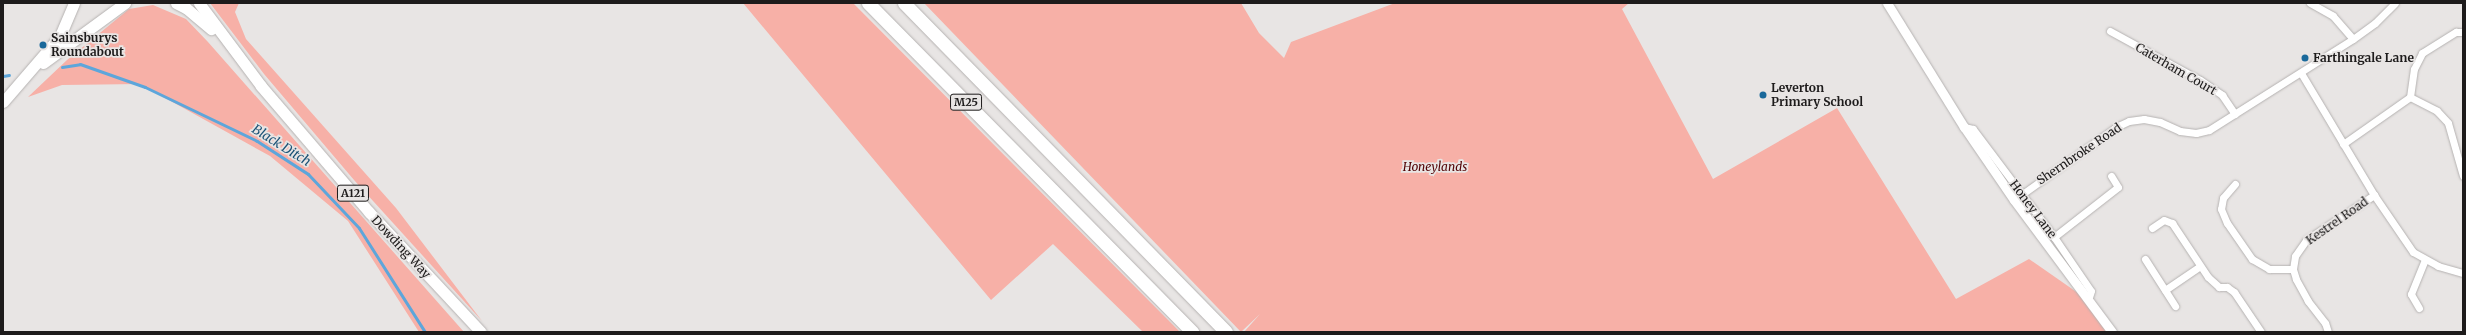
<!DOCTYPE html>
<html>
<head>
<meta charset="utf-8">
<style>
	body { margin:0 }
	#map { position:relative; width:2466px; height:335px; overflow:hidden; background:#e8e5e4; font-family:Merriweather,serif }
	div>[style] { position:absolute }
	.green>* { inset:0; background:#f7b0a7 }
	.stream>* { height:3px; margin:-1.5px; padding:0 1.5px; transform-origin:1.5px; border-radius:1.5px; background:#5da6db }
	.roads { filter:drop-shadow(0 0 1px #b5b2b1) drop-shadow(0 0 1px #b5b2b1) }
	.minor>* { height:7px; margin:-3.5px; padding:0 3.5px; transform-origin:3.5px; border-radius:3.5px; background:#fff }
	.tertiary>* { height:9px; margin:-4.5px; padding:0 4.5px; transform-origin:4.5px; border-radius:4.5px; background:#fff }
	.primary>* { height:11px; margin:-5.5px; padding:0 5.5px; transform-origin:5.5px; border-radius:5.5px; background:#fff }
	.motorway>* { height:13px; margin:-6.5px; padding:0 6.5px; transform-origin:6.5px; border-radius:6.5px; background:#fff }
	.dots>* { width:11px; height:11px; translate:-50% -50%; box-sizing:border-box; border:2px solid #e8e5e4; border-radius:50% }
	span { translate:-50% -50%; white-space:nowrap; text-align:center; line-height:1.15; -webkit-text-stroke:3.5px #e8e5e4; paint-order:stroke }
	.shield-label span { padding:1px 3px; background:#e8e5e4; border:1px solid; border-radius:3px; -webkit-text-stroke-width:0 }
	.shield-label { font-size:11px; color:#1d1b1b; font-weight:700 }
	.poi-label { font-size:12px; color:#1d1b1b; font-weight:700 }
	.left { translate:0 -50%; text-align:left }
	.street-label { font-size:12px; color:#1d1b1b }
	.park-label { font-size:12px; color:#530305; font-style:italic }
	.water-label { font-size:13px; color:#1c5276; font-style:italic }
	.frame { position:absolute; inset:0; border:4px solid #1d1b1b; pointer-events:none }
</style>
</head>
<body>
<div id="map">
	<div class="green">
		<i style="clip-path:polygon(210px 3px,239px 3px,235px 12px,246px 39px,396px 208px,482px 321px,354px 180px,264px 74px)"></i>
		<i style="clip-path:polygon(743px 3px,853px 3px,1180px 332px,1143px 332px,1053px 244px,991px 300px)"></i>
		<i style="clip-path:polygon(924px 3px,1241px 3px,1259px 33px,1284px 58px,1291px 42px,1395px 3px,1629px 3px,1622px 9px,1713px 179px,1837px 108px,1956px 299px,2029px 259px,2088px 300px,2111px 332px,1244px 332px,1260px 314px,1241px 332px)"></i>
		<i style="clip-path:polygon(153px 5px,186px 19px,208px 42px,464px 332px,419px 332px,348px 221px,270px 156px,140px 84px,62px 85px,28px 97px,67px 60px,129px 9px)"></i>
	</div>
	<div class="stream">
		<i style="left:62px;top:67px;width:18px;rotate:-9deg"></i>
		<i style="left:80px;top:64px;width:69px;rotate:19.5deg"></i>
		<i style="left:145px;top:87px;width:124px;rotate:25.7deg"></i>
		<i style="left:257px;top:141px;width:61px;rotate:32.9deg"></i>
		<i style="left:308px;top:174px;width:74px;rotate:46.6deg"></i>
		<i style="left:359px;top:228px;width:123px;rotate:57.6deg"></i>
		<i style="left:3px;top:76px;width:6px;rotate:-9deg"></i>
	</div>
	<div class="roads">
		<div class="minor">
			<i style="left:2310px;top:3px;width:26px;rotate:29deg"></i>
			<i style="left:2333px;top:16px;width:30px;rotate:49deg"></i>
			<i style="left:2110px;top:31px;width:102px;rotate:28.6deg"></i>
			<i style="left:2200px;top:80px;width:27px;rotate:34deg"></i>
			<i style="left:2222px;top:95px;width:23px;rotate:56deg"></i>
			<i style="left:2301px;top:73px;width:142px;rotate:59.1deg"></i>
			<i style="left:2374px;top:195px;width:69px;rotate:55.6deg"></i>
			<i style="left:2413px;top:252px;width:29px;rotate:29deg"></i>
			<i style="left:2438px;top:266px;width:26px;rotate:16deg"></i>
			<i style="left:2410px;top:97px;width:30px;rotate:27deg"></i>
			<i style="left:2437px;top:111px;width:16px;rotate:47deg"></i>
			<i style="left:2448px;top:123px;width:55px;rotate:74.2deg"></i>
			<i style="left:1964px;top:127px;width:9px;rotate:13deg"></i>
			<i style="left:1973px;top:129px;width:135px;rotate:53.1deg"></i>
			<i style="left:2054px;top:237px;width:65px;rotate:55.6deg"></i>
			<i style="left:2091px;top:291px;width:9px;rotate:108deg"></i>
			<i style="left:2343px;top:144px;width:82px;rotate:-35deg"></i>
			<i style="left:2410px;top:97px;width:28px;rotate:-82deg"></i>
			<i style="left:2414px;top:69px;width:18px;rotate:-63deg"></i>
			<i style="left:2422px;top:53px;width:40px;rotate:-32deg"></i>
			<i style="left:2456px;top:32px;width:7px"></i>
			<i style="left:2235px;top:184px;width:18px;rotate:131deg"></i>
			<i style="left:2223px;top:198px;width:11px;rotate:100deg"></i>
			<i style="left:2221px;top:209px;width:15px;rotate:67deg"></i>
			<i style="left:2227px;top:223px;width:44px;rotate:55.2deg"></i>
			<i style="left:2252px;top:259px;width:20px;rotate:30deg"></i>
			<i style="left:2269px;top:269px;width:24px"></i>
			<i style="left:2014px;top:200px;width:125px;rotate:-35.6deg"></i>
			<i style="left:2116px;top:127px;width:14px;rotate:-25deg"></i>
			<i style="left:2129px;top:121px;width:15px;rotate:-8deg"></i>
			<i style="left:2144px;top:119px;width:16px;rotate:11deg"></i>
			<i style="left:2160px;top:122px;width:22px;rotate:24deg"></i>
			<i style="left:2180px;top:131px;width:16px;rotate:7deg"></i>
			<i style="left:2196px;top:133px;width:13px;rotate:-13deg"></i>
			<i style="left:2209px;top:130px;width:170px;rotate:-32.3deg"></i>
			<i style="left:2353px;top:39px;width:27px;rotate:-36deg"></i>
			<i style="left:2375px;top:23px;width:28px;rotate:-45deg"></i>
			<i style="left:2152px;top:228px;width:14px;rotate:-34deg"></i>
			<i style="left:2164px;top:220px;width:9px;rotate:21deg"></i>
			<i style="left:2172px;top:223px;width:65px;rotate:56.3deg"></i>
			<i style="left:2208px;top:277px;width:15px;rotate:42deg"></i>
			<i style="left:2219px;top:287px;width:8px"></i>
			<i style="left:2227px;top:287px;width:9px;rotate:36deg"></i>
			<i style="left:2234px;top:292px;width:48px;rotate:56deg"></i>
			<i style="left:2054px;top:237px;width:81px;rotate:-38deg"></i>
			<i style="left:2118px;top:187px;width:13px;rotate:-122deg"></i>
			<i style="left:2145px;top:259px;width:56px;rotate:57.4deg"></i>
			<i style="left:2165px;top:290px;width:42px;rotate:-34.4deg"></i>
			<i style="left:2419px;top:308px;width:16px;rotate:-120deg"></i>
			<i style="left:2411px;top:294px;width:37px;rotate:-68deg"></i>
			<i style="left:2328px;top:332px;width:9px;rotate:-108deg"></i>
			<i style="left:2325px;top:323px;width:28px;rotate:-128deg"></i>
			<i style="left:2308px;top:301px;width:25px;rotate:-119deg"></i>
			<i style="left:2296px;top:279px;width:10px;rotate:-107deg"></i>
			<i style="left:2293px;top:269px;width:13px;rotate:-81deg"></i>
			<i style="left:2295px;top:256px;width:19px;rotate:-55deg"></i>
			<i style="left:2306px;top:240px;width:82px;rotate:-33.5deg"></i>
		</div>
		<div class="tertiary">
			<i style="left:1887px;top:3px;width:146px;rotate:58.2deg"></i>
			<i style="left:1964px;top:127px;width:88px;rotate:55.6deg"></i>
			<i style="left:2014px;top:200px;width:164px;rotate:53.4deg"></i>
		</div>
		<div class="primary">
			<i style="left:176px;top:3px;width:11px;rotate:27deg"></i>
			<i style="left:186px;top:8px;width:33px;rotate:40deg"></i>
			<i style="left:199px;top:3px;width:104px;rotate:53.2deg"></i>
			<i style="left:261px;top:86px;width:166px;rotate:49.4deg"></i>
			<i style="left:369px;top:212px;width:164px;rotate:47deg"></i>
			<i style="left:43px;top:63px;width:102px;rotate:-36.2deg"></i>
			<i style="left:3px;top:102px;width:87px;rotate:-49.2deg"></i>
			<i style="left:60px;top:36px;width:36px;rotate:-67deg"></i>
		</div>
		<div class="motorway">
			<i style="left:868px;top:3px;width:462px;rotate:45.4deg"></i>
			<i style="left:904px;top:3px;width:460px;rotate:45.6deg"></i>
		</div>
	</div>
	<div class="dots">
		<i style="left:43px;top:45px;background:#1a699b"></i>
		<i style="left:2305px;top:58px;background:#1a699b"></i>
		<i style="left:1763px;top:95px;background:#1a699b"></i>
	</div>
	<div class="shield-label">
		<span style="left:966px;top:102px">M25</span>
		<span style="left:353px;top:193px">A121</span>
	</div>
	<div class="poi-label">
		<span class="left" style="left:51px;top:45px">Sainsburys<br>Roundabout</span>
		<span class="left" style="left:2313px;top:58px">Farthingale Lane</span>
		<span class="left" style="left:1771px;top:95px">Leverton<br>Primary School</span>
	</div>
	<div class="street-label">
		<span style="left:2176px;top:69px;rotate:30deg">Caterham Court</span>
		<span style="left:2079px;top:154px;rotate:-34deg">Shernbroke Road</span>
		<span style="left:2033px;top:209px;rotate:53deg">Honey Lane</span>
		<span style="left:2337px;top:221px;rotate:-35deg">Kestrel Road</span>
		<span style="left:401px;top:247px;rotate:47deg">Dowding Way</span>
	</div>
	<div class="park-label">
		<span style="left:1435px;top:167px">Honeylands</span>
	</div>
	<div class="water-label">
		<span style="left:281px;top:146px;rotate:32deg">Black Ditch</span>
	</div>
	<div class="frame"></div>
</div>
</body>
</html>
